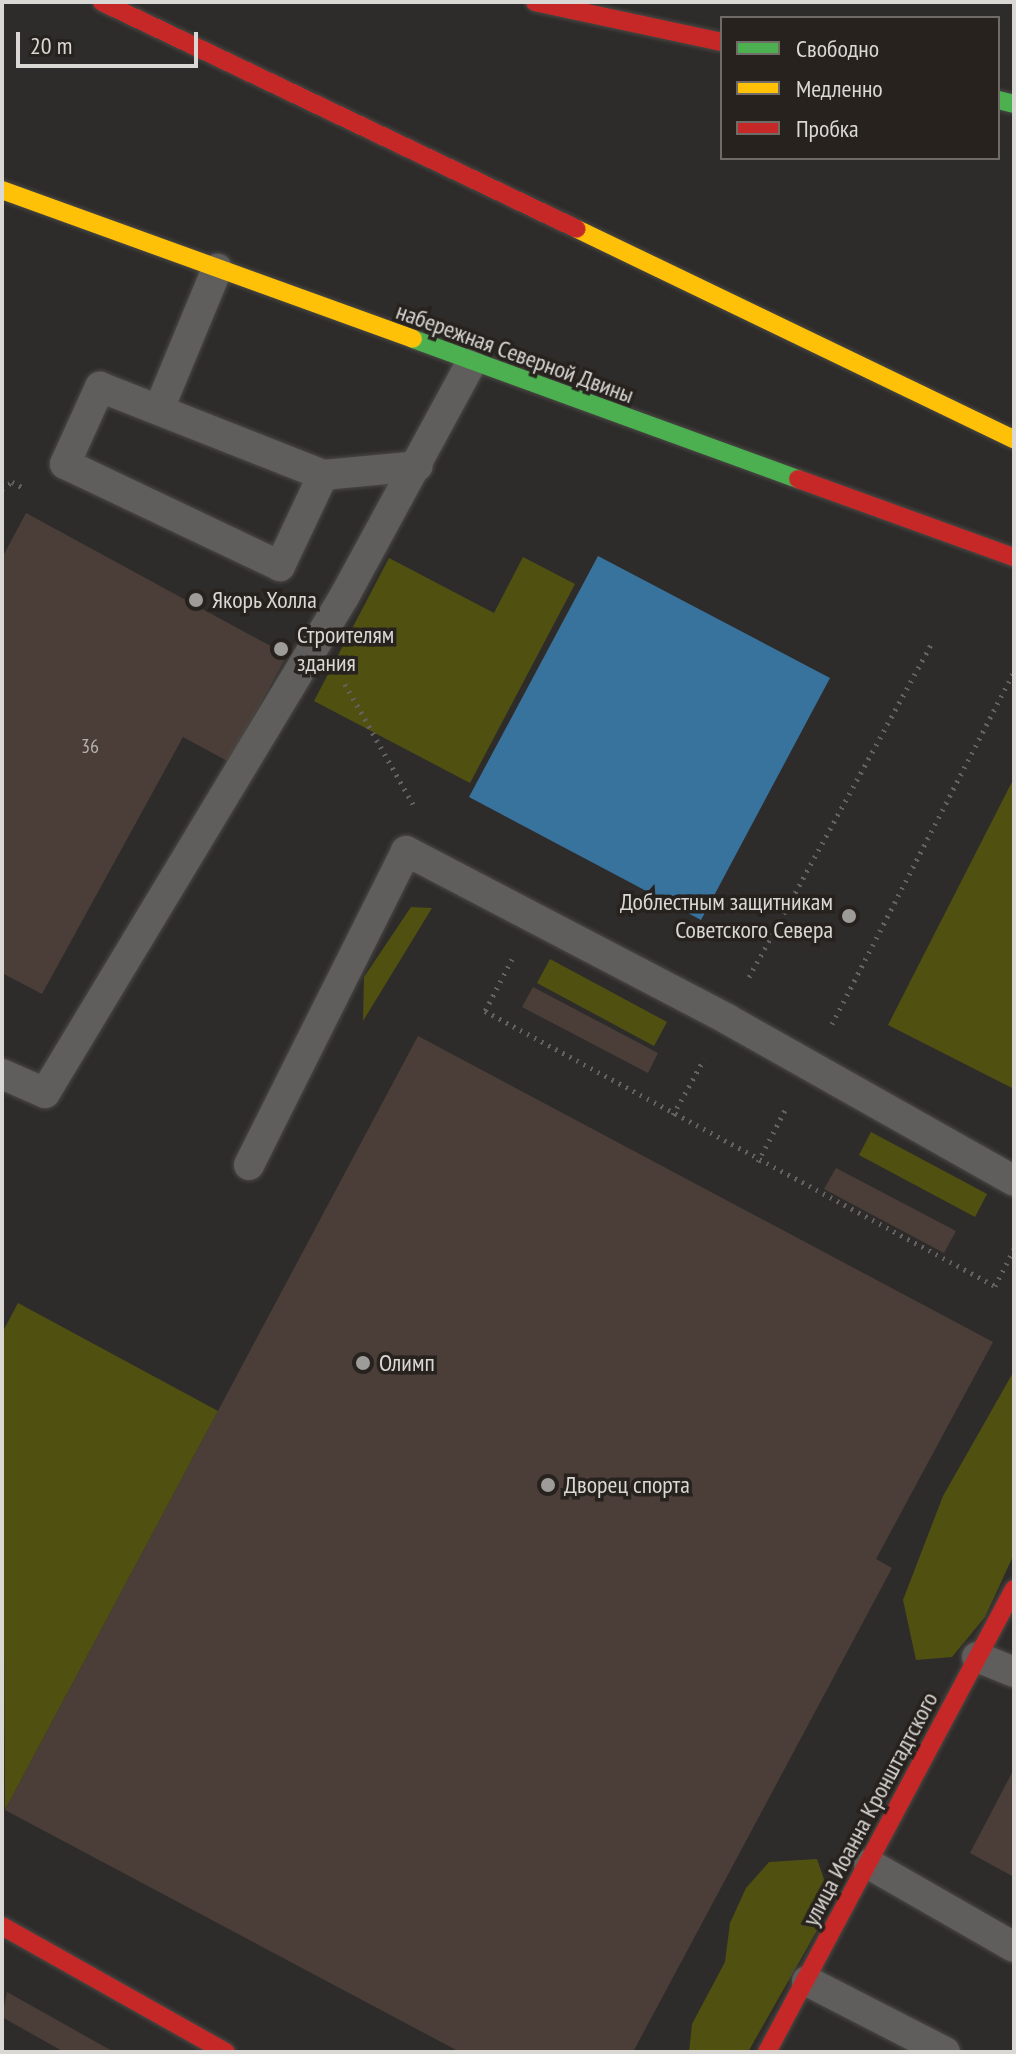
<!DOCTYPE html>
<html>
<head>
<meta charset="utf-8">
<style>
	body { margin:0 }
	#map { position:relative; width:1016px; height:2054px; overflow:hidden; background:#2e2c2a; font-family:"PT Sans Narrow",sans-serif }
	div>[style] { position:absolute }
	.green>* { inset:0; background:#505111 }
	.water>* { inset:0; background:#38739e }
	.building>* { inset:0; background:#4b3e38 }
	.path>* { height:5px; margin-top:-2.5px; transform-origin:0; background:repeating-linear-gradient(90deg,#646261 0 2px,transparent 0 8px) }
	.roads { filter:drop-shadow(0 0 2px #4a4845) drop-shadow(0 0 2px #4a4845) }
	.lane>* { height:30px; margin:-15px; padding:0 15px; transform-origin:15px; border-radius:15px; background:#605e5c }
	.fast>* { height:18px; margin:-9px; padding:0 9px; transform-origin:9px; border-radius:9px; background:#4caf50 }
	.slow>* { height:18px; margin:-9px; padding:0 9px; transform-origin:9px; border-radius:9px; background:#ffc107 }
	.jam>* { height:18px; margin:-9px; padding:0 9px; transform-origin:9px; border-radius:9px; background:#c62828 }
	.dots>* { width:22px; height:22px; translate:-50% -50%; box-sizing:border-box; border:4px solid #27221e; border-radius:50% }
	span { translate:-50% -50%; white-space:nowrap; text-align:center; line-height:1.15; -webkit-text-stroke:7px #27221e; paint-order:stroke }
	.number-label { font-size:20px; color:#b6b2ae }
	.number-label span { -webkit-text-stroke-width:0 }
	.street-label { font-size:24px; color:#dad8d5 }
	.poi-label { font-size:24px; color:#dad8d5 }
	.left { translate:0 -50%; text-align:left }
	.right { translate:-100% -50%; text-align:right }
	.frame { position:absolute; inset:0; border:4px solid #dad8d5; pointer-events:none }
	.legend { position:absolute; left:720px; top:16px; width:280px; height:144px; box-sizing:border-box; background:#27221e; border:2px solid #6f6b67; margin:0; padding:10px 14px; list-style:none; font-size:24px; color:#dad8d5 }
	.legend li { display:flex; align-items:center; gap:16px; height:40px }
	.legend b { width:40px; border:2px solid #6f6b67 }
	.scale { position:absolute; left:16px; top:32px; width:182px; height:36px; box-sizing:border-box; border:4px solid #dad8d5; border-top:0; padding-left:10px; font-size:24px; line-height:28px; white-space:nowrap; color:#dad8d5; -webkit-text-stroke:6px #27221e; paint-order:stroke }
</style>
</head>
<body>
<div id="map">
	<div class="green">
		<i style="clip-path:polygon(523px 557px,575px 584px,470px 783px,314px 701px,389px 558px,494px 613px)"></i>
		<i style="clip-path:polygon(1014px 778px,1014px 1089px,888px 1025px)"></i>
		<i style="clip-path:polygon(411px 907px,432px 908px,363px 1021px,364px 977px)"></i>
		<i style="clip-path:polygon(550px 959px,667px 1022px,654px 1046px,537px 983px)"></i>
		<i style="clip-path:polygon(871px 1132px,987px 1194px,975px 1217px,859px 1155px)"></i>
		<i style="clip-path:polygon(18px 1303px,218px 1411px,5px 1810px,2px 1333px)"></i>
		<i style="clip-path:polygon(1014px 1371px,1014px 1554px,985px 1617px,952px 1657px,916px 1660px,903px 1600px,943px 1496px)"></i>
		<i style="clip-path:polygon(817px 1859px,827px 1888px,823px 1920px,748px 2052px,689px 2052px,692px 2024px,725px 1962px,730px 1923px,746px 1888px,769px 1862px)"></i>
	</div>
	<div class="water">
		<i style="clip-path:polygon(598px 556px,830px 678px,701px 920px,469px 797px)"></i>
	</div>
	<div class="building">
		<i style="clip-path:polygon(26px 513px,287px 655px,229px 762px,183px 737px,42px 994px,2px 973px,2px 558px)"></i>
		<i style="clip-path:polygon(533px 987px,658px 1053px,648px 1073px,522px 1007px)"></i>
		<i style="clip-path:polygon(418px 1036px,993px 1342px,876px 1559px,892px 1568px,633px 2052px,460px 2052px,5px 1810px)"></i>
		<i style="clip-path:polygon(836px 1168px,956px 1231px,944px 1253px,824px 1189px)"></i>
		<i style="clip-path:polygon(1014px 1769px,1014px 1877px,970px 1853px)"></i>
		<i style="clip-path:polygon(7px 1992px,114px 2052px,64px 2052px,2px 2017px)"></i>
	</div>
	<div class="path">
		<i style="left:2px;top:489px;width:12px;rotate:-35deg"></i>
		<i style="left:12px;top:482px;width:11px;rotate:27deg"></i>
		<i style="left:345px;top:684px;width:138px;rotate:60.5deg"></i>
		<i style="left:512px;top:959px;width:59px;rotate:117.4deg"></i>
		<i style="left:485px;top:1011px;width:579px;rotate:28.33deg"></i>
		<i style="left:995px;top:1286px;width:42px;rotate:-62.8deg"></i>
		<i style="left:749px;top:977px;width:383px;rotate:-61.3deg"></i>
		<i style="left:832px;top:1024px;width:396px;rotate:-62.7deg"></i>
		<i style="left:673px;top:1115px;width:64px;rotate:-61deg"></i>
		<i style="left:758px;top:1162px;width:63px;rotate:-62.6deg"></i>
	</div>
	<div class="roads">
		<div class="lane">
			<i style="left:159px;top:409px;width:152px;rotate:-67.5deg"></i>
			<i style="left:323px;top:475px;width:101px;rotate:115.3deg"></i>
			<i style="left:280px;top:566px;width:238px;rotate:-154.6deg"></i>
			<i style="left:65px;top:464px;width:85px;rotate:-65.6deg"></i>
			<i style="left:100px;top:387px;width:240px;rotate:21.5deg"></i>
			<i style="left:323px;top:475px;width:95px;rotate:-5.4deg"></i>
			<i style="left:2px;top:1074px;width:47px;rotate:23.8deg"></i>
			<i style="left:45px;top:1093px;width:579px;rotate:-58.92deg"></i>
			<i style="left:344px;top:597px;width:266px;rotate:-61.5deg"></i>
			<i style="left:249px;top:1165px;width:351px;rotate:-63.4deg"></i>
			<i style="left:406px;top:851px;width:362px;rotate:27.6deg"></i>
			<i style="left:727px;top:1019px;width:330px;rotate:29.4deg"></i>
			<i style="left:977px;top:1657px;width:40px;rotate:22deg"></i>
			<i style="left:869px;top:1864px;width:167px;rotate:29.8deg"></i>
			<i style="left:807px;top:1981px;width:155px;rotate:27.2deg"></i>
		</div>
		<div class="fast">
			<i style="left:998px;top:100px;width:16px;rotate:14deg"></i>
			<i style="left:413px;top:339px;width:410px;rotate:20deg"></i>
		</div>
		<div class="slow">
			<i style="left:2px;top:190px;width:437px;rotate:19.9deg"></i>
			<i style="left:577px;top:229px;width:485px;rotate:25.7deg"></i>
		</div>
		<div class="jam">
			<i style="left:102px;top:2px;width:526px;rotate:25.54deg"></i>
			<i style="left:535px;top:2px;width:191px;rotate:12.1deg"></i>
			<i style="left:798px;top:479px;width:230px;rotate:19.9deg"></i>
			<i style="left:2px;top:1926px;width:257px;rotate:29.4deg"></i>
			<i style="left:767px;top:2052px;width:525px;rotate:-61.92deg"></i>
		</div>
	</div>
	<div class="dots">
		<i style="left:196px;top:600px;background:#9e9c99"></i>
		<i style="left:281px;top:649px;background:#9e9c99"></i>
		<i style="left:849px;top:916px;background:#9e9c99"></i>
		<i style="left:363px;top:1363px;background:#9e9c99"></i>
		<i style="left:548px;top:1485px;background:#9e9c99"></i>
	</div>
	<div class="number-label">
		<span style="left:90px;top:746px">36</span>
	</div>
	<div class="street-label">
		<span style="left:515px;top:353px;rotate:20deg">набережная Северной Двины</span>
		<span style="left:870px;top:1809px;rotate:-62deg">улица Иоанна Кронштадтского</span>
	</div>
	<div class="poi-label">
		<span class="left" style="left:212px;top:600px">Якорь Холла</span>
		<span class="left" style="left:297px;top:649px">Строителям<br>здания</span>
		<span class="right" style="left:833px;top:916px">Доблестным защитникам<br>Советского Севера</span>
		<span class="left" style="left:379px;top:1363px">Олимп</span>
		<span class="left" style="left:564px;top:1485px">Дворец спорта</span>
	</div>
	<div class="frame"></div>
	<ul class="legend">
	<li><b style="height:10px;background:#4caf50"></b>Свободно</li>
	<li><b style="height:10px;background:#ffc107"></b>Медленно</li>
	<li><b style="height:10px;background:#c62828"></b>Пробка</li>
	</ul>
	<div class="scale">20 m</div>
</div>
</body>
</html>
